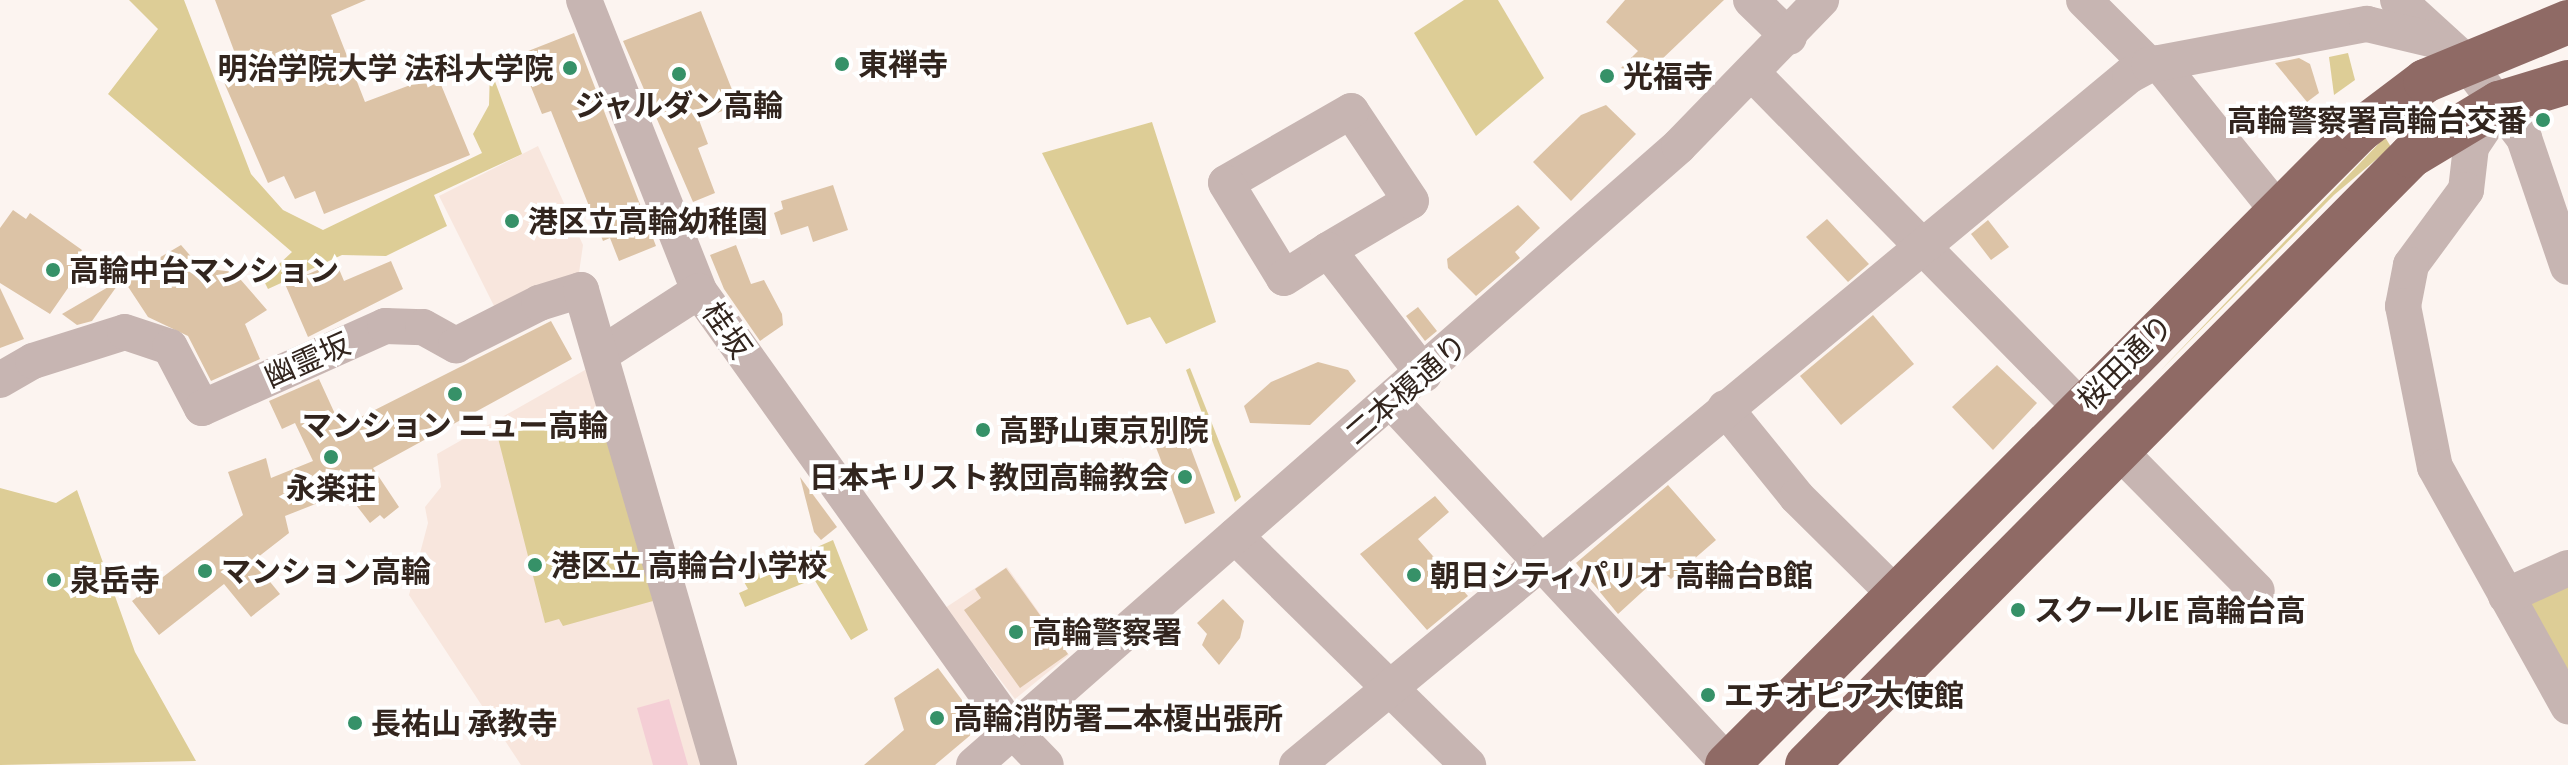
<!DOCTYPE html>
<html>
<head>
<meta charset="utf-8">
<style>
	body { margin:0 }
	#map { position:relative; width:2568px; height:765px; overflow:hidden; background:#fcf4f0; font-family:"Titillium Web","Noto Sans JP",sans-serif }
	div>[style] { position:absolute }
	.built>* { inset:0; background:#f8e6dd }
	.green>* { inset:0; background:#ddcd96 }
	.water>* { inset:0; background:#f4ced5 }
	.building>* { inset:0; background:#dcc3a6 }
	.minor>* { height:36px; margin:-18px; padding:0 18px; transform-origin:18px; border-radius:18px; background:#c7b5b2 }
	.highway>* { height:44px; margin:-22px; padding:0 22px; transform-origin:22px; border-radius:22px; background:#8f6a65 }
	.dots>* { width:22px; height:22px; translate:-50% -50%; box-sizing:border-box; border:4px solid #fff; border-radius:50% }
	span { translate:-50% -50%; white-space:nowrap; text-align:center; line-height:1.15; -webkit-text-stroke:8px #fff; paint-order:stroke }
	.poi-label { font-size:30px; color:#32251e; font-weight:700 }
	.left { translate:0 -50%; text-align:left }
	.right { translate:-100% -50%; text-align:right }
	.street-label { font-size:30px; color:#32251e }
</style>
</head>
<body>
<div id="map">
	<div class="built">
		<i style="clip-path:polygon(538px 146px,583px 245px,578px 280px,496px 310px,439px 196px)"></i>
		<i style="clip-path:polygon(599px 362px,712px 765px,521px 765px,409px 595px,428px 523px,425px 507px,441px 487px,437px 454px)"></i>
		<i style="clip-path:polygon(1007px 567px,1069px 655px,1015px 699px,945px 608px)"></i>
	</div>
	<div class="green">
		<i style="clip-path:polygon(129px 0,184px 0,251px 174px,283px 210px,323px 230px,482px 153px,473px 134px,489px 105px,490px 68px,522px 154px,434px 195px,447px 226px,386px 256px,342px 255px,268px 289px,263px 279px,292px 252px,108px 94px,158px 29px)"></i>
		<i style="clip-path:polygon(1464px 0,1498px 0,1544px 78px,1476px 136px,1414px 33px)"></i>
		<i style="clip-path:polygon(2348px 53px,2355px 80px,2334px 95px,2329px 57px)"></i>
		<i style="clip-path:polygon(1152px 122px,1216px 322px,1166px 344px,1150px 317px,1127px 325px,1042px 153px)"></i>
		<i style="clip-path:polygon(2385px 137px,2391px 147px,2334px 195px,2159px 372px)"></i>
		<i style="clip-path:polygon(1190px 368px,1241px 497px,1235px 502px,1186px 370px)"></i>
		<i style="clip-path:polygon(581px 413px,587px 432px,609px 427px,653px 601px,563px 626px,559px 619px,545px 623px,497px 434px)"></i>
		<i style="clip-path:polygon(0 488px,56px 503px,77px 490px,135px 652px,196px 761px,0 765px)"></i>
		<i style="clip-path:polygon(833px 540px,868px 630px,851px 640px,814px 579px,745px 607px,739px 593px,748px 589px,743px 580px)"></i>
		<i style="clip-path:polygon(2568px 574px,2568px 670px,2524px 594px)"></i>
	</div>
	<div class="water">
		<i style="clip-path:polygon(669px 699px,688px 765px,653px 765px,637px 708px)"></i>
	</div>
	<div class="building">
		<i style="clip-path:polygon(215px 0,366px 0,331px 15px,365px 102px,437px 75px,470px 155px,324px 214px,315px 191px,295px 199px,284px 176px,268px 183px,223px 80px,242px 72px)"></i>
		<i style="clip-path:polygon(1625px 0,1724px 0,1638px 82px,1621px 68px,1638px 51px,1606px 22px)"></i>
		<i style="clip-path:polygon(701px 11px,738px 105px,699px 120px,708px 144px,698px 148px,715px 193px,693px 202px,623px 41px)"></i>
		<i style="clip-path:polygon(574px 33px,656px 246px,619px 261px,610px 238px,603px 241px,551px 111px,542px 114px,518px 55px)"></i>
		<i style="clip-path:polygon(2299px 58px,2310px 64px,2319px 93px,2307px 102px,2275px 63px)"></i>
		<i style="clip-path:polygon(1606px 105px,1636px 134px,1571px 201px,1533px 162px,1581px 115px)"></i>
		<i style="clip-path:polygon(833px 185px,848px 230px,813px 242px,808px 226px,781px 235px,774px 213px,783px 209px,781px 201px)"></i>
		<i style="clip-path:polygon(1518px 205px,1540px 228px,1515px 252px,1520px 258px,1476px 296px,1448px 268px,1447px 259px)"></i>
		<i style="clip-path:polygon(13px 210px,26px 219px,30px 213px,82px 250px,78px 256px,86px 262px,50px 314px,0 283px,0 228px)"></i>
		<i style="clip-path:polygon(1827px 219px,1869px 264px,1848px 282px,1806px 237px)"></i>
		<i style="clip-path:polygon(1988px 220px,2009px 247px,1991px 260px,1971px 234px)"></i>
		<i style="clip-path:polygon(181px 245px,201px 268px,234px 272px,267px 310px,245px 324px,260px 359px,211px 381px,188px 336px,148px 317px,123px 279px)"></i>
		<i style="clip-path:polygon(736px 245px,751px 284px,764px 280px,782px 314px,783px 325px,760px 341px,724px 289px,710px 255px)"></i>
		<i style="clip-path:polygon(391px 261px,403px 289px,308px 337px,285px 284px,336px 262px,344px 281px)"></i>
		<i style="clip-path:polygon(122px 279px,92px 321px,77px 325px,62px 314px)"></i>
		<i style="clip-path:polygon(0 288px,24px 339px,0 348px)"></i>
		<i style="clip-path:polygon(1418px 307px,1437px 331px,1425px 341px,1406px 316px)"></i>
		<i style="clip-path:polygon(1873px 315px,1914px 364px,1841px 425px,1800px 376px)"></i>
		<i style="clip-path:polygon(551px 321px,572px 359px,373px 468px,399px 507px,384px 519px,380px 515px,370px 523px,346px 492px,285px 516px,289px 533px,253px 561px,280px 594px,251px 617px,224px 584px,159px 635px,132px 601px,243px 515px,228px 472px,266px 458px,271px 478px,313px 461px,295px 423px,282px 429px,269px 401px,319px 379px,341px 427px)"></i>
		<i style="clip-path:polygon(1318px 362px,1348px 370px,1356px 381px,1310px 425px,1250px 423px,1244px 406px,1271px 382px)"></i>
		<i style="clip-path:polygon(1997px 365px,2037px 403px,1993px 450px,1952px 407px)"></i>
		<i style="clip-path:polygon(1184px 430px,1215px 513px,1185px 524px,1154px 442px)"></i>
		<i style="clip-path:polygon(800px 477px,837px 527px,821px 540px,814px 532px)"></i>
		<i style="clip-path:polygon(1668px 485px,1716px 540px,1671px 579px,1664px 572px,1618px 614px,1576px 563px)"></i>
		<i style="clip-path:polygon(1435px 496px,1449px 512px,1418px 539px,1468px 596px,1427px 630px,1360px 554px)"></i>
		<i style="clip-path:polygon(1006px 568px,1068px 654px,1020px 688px,964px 610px,981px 598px,975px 589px)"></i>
		<i style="clip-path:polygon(1223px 599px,1244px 621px,1240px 638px,1219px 665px,1202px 645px,1207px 634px,1197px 623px)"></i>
		<i style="clip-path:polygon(938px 668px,974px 716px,973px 733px,935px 765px,864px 765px,904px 730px,894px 698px)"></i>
	</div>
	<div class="minor">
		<i style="left:584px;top:0;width:313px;rotate:68.4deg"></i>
		<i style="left:699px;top:291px;width:541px;rotate:54.49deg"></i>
		<i style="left:1013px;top:731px;width:47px;rotate:45.9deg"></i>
		<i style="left:1751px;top:0;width:53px;rotate:44.2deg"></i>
		<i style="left:2084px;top:0;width:92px;rotate:45deg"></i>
		<i style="left:2398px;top:0;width:91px;rotate:42.3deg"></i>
		<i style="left:2465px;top:61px;width:97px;rotate:52.5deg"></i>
		<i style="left:2524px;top:138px;width:136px;rotate:71.2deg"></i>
		<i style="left:2159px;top:63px;width:190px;rotate:51.2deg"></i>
		<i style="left:1753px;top:74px;width:467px;rotate:45.5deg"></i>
		<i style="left:2499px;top:105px;width:50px;rotate:123.7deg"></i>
		<i style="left:2471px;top:147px;width:43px;rotate:96.6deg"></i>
		<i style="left:2466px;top:190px;width:93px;rotate:126.3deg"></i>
		<i style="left:2411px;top:265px;width:42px;rotate:101deg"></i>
		<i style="left:2403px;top:306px;width:164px;rotate:78.8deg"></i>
		<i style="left:2435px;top:467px;width:274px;rotate:60.9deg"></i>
		<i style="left:1328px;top:250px;width:96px;rotate:-30.6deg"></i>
		<i style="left:1411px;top:201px;width:108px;rotate:-123.7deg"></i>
		<i style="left:1351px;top:111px;width:144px;rotate:150.1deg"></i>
		<i style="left:1226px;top:183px;width:111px;rotate:58.6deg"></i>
		<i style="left:1284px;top:278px;width:52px;rotate:-32.5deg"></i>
		<i style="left:1328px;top:250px;width:157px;rotate:52.3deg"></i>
		<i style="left:603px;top:353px;width:114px;rotate:-32.9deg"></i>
		<i style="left:0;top:380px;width:38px;rotate:-30deg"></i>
		<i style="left:33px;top:361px;width:96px;rotate:-17.5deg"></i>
		<i style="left:125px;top:332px;width:47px;rotate:18.4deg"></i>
		<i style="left:170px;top:347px;width:69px;rotate:62.3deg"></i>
		<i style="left:202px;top:408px;width:201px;rotate:-24.1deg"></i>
		<i style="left:385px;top:326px;width:38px;rotate:2deg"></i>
		<i style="left:423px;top:327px;width:38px;rotate:29deg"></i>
		<i style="left:456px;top:345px;width:93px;rotate:-26.8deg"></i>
		<i style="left:539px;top:303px;width:44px;rotate:-17.2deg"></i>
		<i style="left:581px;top:290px;width:495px;rotate:73.8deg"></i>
		<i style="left:1392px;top:402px;width:494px;rotate:47.1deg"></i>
		<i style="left:1725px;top:408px;width:114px;rotate:51deg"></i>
		<i style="left:1797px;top:497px;width:138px;rotate:44.7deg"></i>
		<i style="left:2117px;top:449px;width:199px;rotate:45.4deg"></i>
		<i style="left:1235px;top:536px;width:327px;rotate:44.5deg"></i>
		<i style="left:2506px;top:596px;width:68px;rotate:-24.3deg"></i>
		<i style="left:974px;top:765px;width:938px;rotate:-41.28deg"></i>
		<i style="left:1679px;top:146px;width:204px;rotate:-45.8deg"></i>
		<i style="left:1297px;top:765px;width:1082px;rotate:-39.64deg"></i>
		<i style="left:2130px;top:75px;width:21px;rotate:-28deg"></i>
		<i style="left:2149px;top:65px;width:222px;rotate:-10.7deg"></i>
		<i style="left:2367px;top:24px;width:78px;rotate:13.3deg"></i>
	</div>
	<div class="highway">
		<i style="left:1727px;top:765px;width:895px;rotate:-45.09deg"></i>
		<i style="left:2359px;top:131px;width:83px;rotate:-37.1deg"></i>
		<i style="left:2425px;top:81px;width:155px;rotate:-22.4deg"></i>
		<i style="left:1807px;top:765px;width:858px;rotate:-45.24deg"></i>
		<i style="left:2411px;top:156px;width:103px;rotate:-31.1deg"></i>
		<i style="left:2499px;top:103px;width:72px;rotate:-16.9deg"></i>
	</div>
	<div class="dots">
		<i style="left:842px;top:64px;background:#369168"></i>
		<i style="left:570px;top:68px;background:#369168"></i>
		<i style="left:679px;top:74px;background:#369168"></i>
		<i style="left:1607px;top:76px;background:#369168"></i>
		<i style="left:2543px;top:120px;background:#369168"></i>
		<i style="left:512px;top:221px;background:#369168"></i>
		<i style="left:53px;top:270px;background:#369168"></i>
		<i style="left:455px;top:394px;background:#369168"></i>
		<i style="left:983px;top:430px;background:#369168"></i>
		<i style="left:331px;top:457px;background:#369168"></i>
		<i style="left:1185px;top:477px;background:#369168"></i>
		<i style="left:535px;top:565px;background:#369168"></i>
		<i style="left:205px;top:571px;background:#369168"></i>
		<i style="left:1414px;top:575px;background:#369168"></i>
		<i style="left:54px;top:580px;background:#369168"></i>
		<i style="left:2018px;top:610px;background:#369168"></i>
		<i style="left:1016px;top:632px;background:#369168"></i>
		<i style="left:1708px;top:695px;background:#369168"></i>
		<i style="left:937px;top:718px;background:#369168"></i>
		<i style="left:355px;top:723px;background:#369168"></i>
	</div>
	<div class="poi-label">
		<span class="left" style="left:858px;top:64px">東禅寺</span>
		<span class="right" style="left:554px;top:68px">明治学院大学 法科大学院</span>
		<span class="left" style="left:1623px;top:76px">光福寺</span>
		<span style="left:679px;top:105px">ジャルダン高輪</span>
		<span class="right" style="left:2527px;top:120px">高輪警察署高輪台交番</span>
		<span class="left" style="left:528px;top:221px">港区立高輪幼稚園</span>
		<span class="left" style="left:69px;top:270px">高輪中台マンション</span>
		<span style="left:455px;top:425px">マンション ニュー高輪</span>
		<span class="left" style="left:999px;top:430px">高野山東京別院</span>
		<span class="right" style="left:1169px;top:477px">日本キリスト教団高輪教会</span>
		<span style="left:331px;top:488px">永楽荘</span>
		<span class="left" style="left:551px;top:565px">港区立 高輪台小学校</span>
		<span class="left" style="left:221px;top:571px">マンション高輪</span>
		<span class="left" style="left:1430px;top:575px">朝日シティパリオ 高輪台B館</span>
		<span class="left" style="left:70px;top:580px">泉岳寺</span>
		<span class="left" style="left:2034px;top:610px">スクールIE 高輪台高</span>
		<span class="left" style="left:1032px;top:632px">高輪警察署</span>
		<span class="left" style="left:1724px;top:695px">エチオピア大使館</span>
		<span class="left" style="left:953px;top:718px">高輪消防署二本榎出張所</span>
		<span class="left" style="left:371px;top:723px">長祐山 承教寺</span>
	</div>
	<div class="street-label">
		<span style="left:727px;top:330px;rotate:55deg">桂坂</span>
		<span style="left:307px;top:360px;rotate:-24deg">幽霊坂</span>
		<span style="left:2125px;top:362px;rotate:-45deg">桜田通り</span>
		<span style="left:1406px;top:389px;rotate:-41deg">二本榎通り</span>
	</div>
</div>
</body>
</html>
